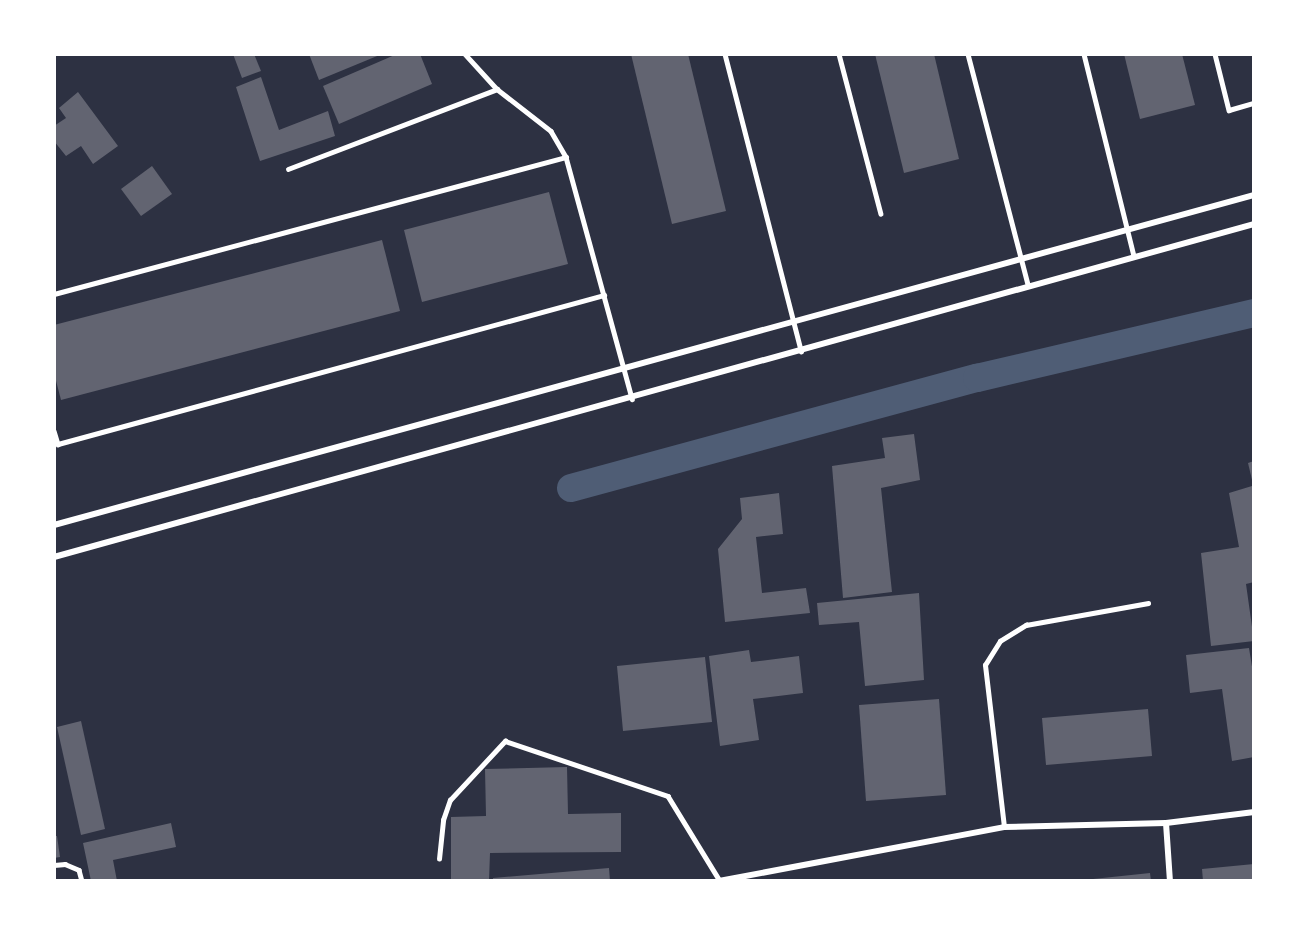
<!DOCTYPE html>
<html>
<head>
<meta charset="utf-8">
<style>
	body { margin:0 }
	#map { position:relative; width:1308px; height:935px; overflow:hidden; background:#2d3142; font-family:"Source Sans 3",sans-serif }
	div>[style] { position:absolute }
	.canal>* { height:28px; margin:-14px; padding:0 14px; transform-origin:14px; border-radius:14px; background:#4f5d75 }
	.building>* { inset:0; background:#626471 }
	.service>* { height:4.5px; margin:-2.25px; padding:0 2.25px; transform-origin:2.25px; border-radius:2.25px; background:#fff }
	.minor>* { height:6px; margin:-3px; padding:0 3px; transform-origin:3px; border-radius:3px; background:#fff }
	span { translate:-50% -50%; white-space:nowrap; text-align:center; line-height:1.15; -webkit-text-stroke:4.5px #fff; paint-order:stroke }
	.frame { position:absolute; inset:0; border:56px solid #fff; pointer-events:none }
</style>
</head>
<body>
<div id="map">
	<div class="canal">
		<i style="left:571px;top:488px;width:421px;rotate:-15.2deg"></i>
		<i style="left:977px;top:378px;width:285px;rotate:-13.2deg"></i>
	</div>
	<div class="building">
		<i style="clip-path:polygon(233px 54px,254px 54px,261px 71px,242px 78px)"></i>
		<i style="clip-path:polygon(309px 54px,382px 54px,319px 80px)"></i>
		<i style="clip-path:polygon(397px 54px,420px 54px,432px 84px,339px 124px,323px 86px)"></i>
		<i style="clip-path:polygon(631px 54px,688px 54px,726px 211px,672px 224px)"></i>
		<i style="clip-path:polygon(875px 54px,934px 54px,959px 159px,904px 173px)"></i>
		<i style="clip-path:polygon(1124px 54px,1182px 54px,1195px 105px,1140px 119px)"></i>
		<i style="clip-path:polygon(261px 77px,279px 130px,328px 111px,335px 136px,260px 161px,236px 87px)"></i>
		<i style="clip-path:polygon(78px 92px,118px 146px,93px 164px,81px 146px,66px 156px,54px 141px,54px 126px,66px 118px,59px 108px)"></i>
		<i style="clip-path:polygon(152px 166px,172px 194px,141px 216px,121px 189px)"></i>
		<i style="clip-path:polygon(549px 192px,568px 264px,422px 302px,404px 230px)"></i>
		<i style="clip-path:polygon(382px 240px,400px 311px,61px 400px,54px 373px,54px 325px)"></i>
		<i style="clip-path:polygon(914px 434px,920px 480px,881px 488px,892px 592px,843px 598px,832px 466px,885px 458px,882px 438px)"></i>
		<i style="clip-path:polygon(1254px 461px,1254px 484px,1253px 484px,1248px 463px)"></i>
		<i style="clip-path:polygon(1252px 486px,1254px 582px,1246px 584px,1254px 641px,1211px 646px,1201px 553px,1239px 547px,1229px 493px)"></i>
		<i style="clip-path:polygon(779px 493px,783px 534px,756px 537px,762px 593px,806px 588px,810px 613px,725px 622px,718px 549px,742px 519px,740px 498px)"></i>
		<i style="clip-path:polygon(919px 593px,924px 680px,865px 686px,859px 622px,819px 625px,817px 603px)"></i>
		<i style="clip-path:polygon(1249px 648px,1254px 679px,1254px 757px,1232px 761px,1222px 689px,1190px 693px,1186px 655px)"></i>
		<i style="clip-path:polygon(749px 650px,751px 662px,799px 656px,803px 693px,753px 699px,759px 740px,720px 746px,709px 656px)"></i>
		<i style="clip-path:polygon(705px 657px,712px 722px,623px 731px,617px 666px)"></i>
		<i style="clip-path:polygon(939px 699px,946px 795px,866px 801px,859px 705px)"></i>
		<i style="clip-path:polygon(1148px 709px,1152px 756px,1046px 765px,1042px 718px)"></i>
		<i style="clip-path:polygon(81px 721px,105px 829px,81px 835px,57px 727px)"></i>
		<i style="clip-path:polygon(567px 767px,568px 814px,621px 813px,621px 852px,490px 853px,489px 881px,451px 881px,451px 817px,486px 816px,485px 769px)"></i>
		<i style="clip-path:polygon(171px 823px,176px 847px,113px 860px,117px 881px,91px 881px,83px 843px)"></i>
		<i style="clip-path:polygon(54px 836px,57px 836px,60px 857px,54px 858px)"></i>
		<i style="clip-path:polygon(1254px 864px,1254px 881px,1203px 881px,1202px 869px)"></i>
		<i style="clip-path:polygon(609px 868px,610px 881px,493px 881px,493px 878px)"></i>
		<i style="clip-path:polygon(1150px 873px,1151px 881px,1094px 881px,1093px 879px)"></i>
	</div>
	<div class="service">
		<i style="left:465px;top:54px;width:47px;rotate:47.6deg"></i>
		<i style="left:725px;top:54px;width:307px;rotate:75.6deg"></i>
		<i style="left:839px;top:54px;width:165px;rotate:75.3deg"></i>
		<i style="left:968px;top:54px;width:239px;rotate:75.4deg"></i>
		<i style="left:1084px;top:54px;width:208px;rotate:76.1deg"></i>
		<i style="left:1215px;top:54px;width:58px;rotate:76deg"></i>
		<i style="left:1229px;top:110px;width:26px;rotate:-16deg"></i>
		<i style="left:288px;top:169px;width:224px;rotate:-20.9deg"></i>
		<i style="left:497px;top:89px;width:68px;rotate:37.9deg"></i>
		<i style="left:551px;top:131px;width:30px;rotate:60deg"></i>
		<i style="left:566px;top:157px;width:251px;rotate:74.7deg"></i>
		<i style="left:54px;top:294px;width:530px;rotate:-14.98deg"></i>
		<i style="left:54px;top:431px;width:14px;rotate:73deg"></i>
		<i style="left:58px;top:444px;width:566px;rotate:-15.26deg"></i>
		<i style="left:1004px;top:827px;width:163px;rotate:-96.7deg"></i>
		<i style="left:985px;top:665px;width:28px;rotate:-58deg"></i>
		<i style="left:1000px;top:641px;width:31px;rotate:-32deg"></i>
		<i style="left:1026px;top:625px;width:124px;rotate:-10.2deg"></i>
		<i style="left:439px;top:859px;width:39px;rotate:-84deg"></i>
		<i style="left:443px;top:820px;width:21px;rotate:-71deg"></i>
		<i style="left:450px;top:800px;width:81px;rotate:-47deg"></i>
		<i style="left:505px;top:741px;width:172px;rotate:18.6deg"></i>
		<i style="left:668px;top:796px;width:100px;rotate:58.5deg"></i>
		<i style="left:54px;top:865px;width:11px;rotate:-5deg"></i>
		<i style="left:65px;top:864px;width:15px;rotate:23deg"></i>
		<i style="left:79px;top:870px;width:11px;rotate:75deg"></i>
	</div>
	<div class="minor">
		<i style="left:54px;top:525px;width:1245px;rotate:-15.38deg"></i>
		<i style="left:54px;top:557px;width:1245px;rotate:-15.51deg"></i>
		<i style="left:1166px;top:823px;width:58px;rotate:86.1deg"></i>
		<i style="left:719px;top:881px;width:290px;rotate:-10.7deg"></i>
		<i style="left:1004px;top:827px;width:162px;rotate:-1.4deg"></i>
		<i style="left:1166px;top:823px;width:89px;rotate:-7.1deg"></i>
	</div>
	<div class="frame"></div>
</div>
</body>
</html>
